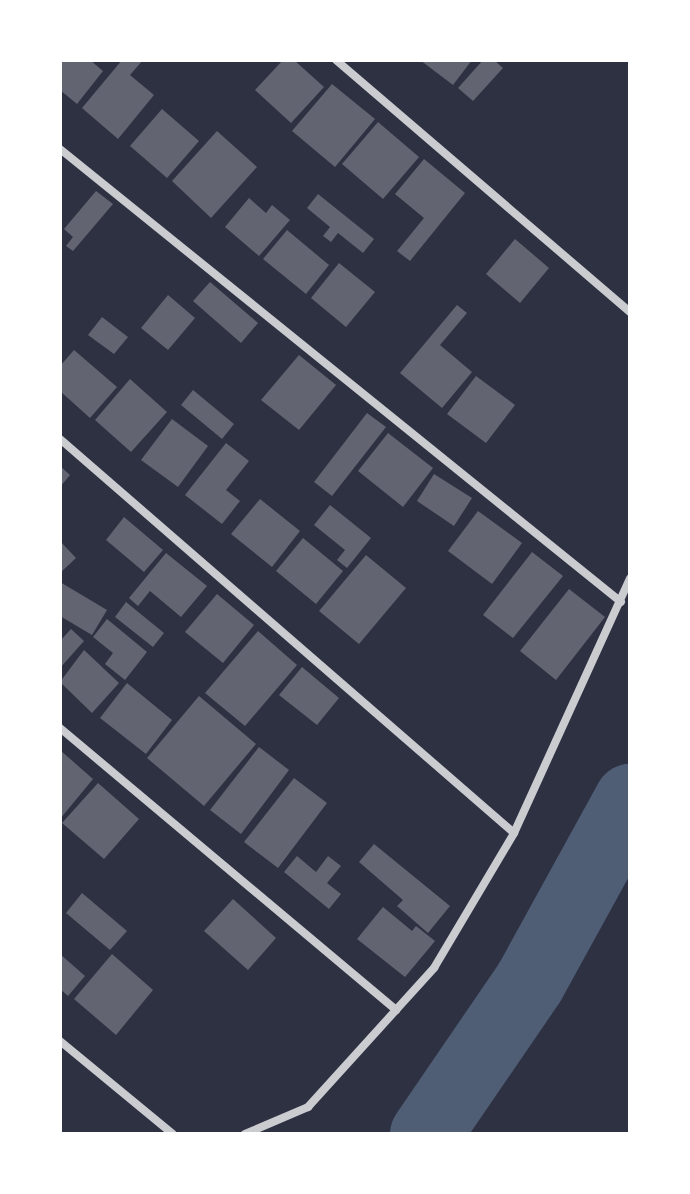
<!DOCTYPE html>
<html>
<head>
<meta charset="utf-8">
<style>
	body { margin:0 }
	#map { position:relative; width:690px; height:1194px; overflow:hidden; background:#2d3142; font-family:Jost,sans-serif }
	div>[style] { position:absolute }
	.river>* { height:72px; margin:-36px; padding:0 36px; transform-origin:36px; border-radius:36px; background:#4f5d75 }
	.building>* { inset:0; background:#626471 }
	.minor>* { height:8px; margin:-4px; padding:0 4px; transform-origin:4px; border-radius:4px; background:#caccd0 }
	span { translate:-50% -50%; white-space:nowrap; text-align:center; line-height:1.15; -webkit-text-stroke:8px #fff; paint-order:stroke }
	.frame { position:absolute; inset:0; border:62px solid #fff; pointer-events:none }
</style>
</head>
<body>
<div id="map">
	<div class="river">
		<i style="left:426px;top:1134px;width:184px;rotate:-55.6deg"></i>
		<i style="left:530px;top:982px;width:208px;rotate:-61.2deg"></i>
	</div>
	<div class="building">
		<i style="clip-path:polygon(60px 60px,90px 60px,103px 71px,77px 104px,60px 90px)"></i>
		<i style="clip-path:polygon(122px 60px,143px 60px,130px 75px,154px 95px,118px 139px,82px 108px)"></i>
		<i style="clip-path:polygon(283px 60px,294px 60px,324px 87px,291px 123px,255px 90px)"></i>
		<i style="clip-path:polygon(420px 60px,472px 60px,453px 85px)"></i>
		<i style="clip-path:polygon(483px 60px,494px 60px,503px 68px,473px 101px,458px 88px)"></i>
		<i style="clip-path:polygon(332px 84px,375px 119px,335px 167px,292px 131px)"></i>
		<i style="clip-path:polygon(162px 109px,199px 141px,167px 178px,130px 146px)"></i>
		<i style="clip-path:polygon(378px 122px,419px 157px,383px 199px,342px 164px)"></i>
		<i style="clip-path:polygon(217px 131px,257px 167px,211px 218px,172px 181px)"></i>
		<i style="clip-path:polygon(424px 159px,465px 193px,410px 261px,397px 251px,424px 218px,395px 194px)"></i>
		<i style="clip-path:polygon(96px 191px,113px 204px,73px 251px,66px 246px,73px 237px,64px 229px)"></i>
		<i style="clip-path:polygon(318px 194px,374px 239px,363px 253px,338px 233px,331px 242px,323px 236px,330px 227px,307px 208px)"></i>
		<i style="clip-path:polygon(249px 198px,266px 213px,272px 205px,290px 220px,259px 256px,225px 227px)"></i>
		<i style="clip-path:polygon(287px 230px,329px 265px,306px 294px,263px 259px)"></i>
		<i style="clip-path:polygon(515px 239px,549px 268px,520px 303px,486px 274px)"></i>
		<i style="clip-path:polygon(339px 263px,375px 292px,346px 327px,311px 298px)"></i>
		<i style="clip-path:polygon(210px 282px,258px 323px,241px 343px,193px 301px)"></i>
		<i style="clip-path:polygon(168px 295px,195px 318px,168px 350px,141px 328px)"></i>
		<i style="clip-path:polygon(457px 305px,467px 313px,440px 345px,472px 372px,442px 408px,400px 373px)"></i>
		<i style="clip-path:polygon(102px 317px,128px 337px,114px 354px,88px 335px)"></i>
		<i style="clip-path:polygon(74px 350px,117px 387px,90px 418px,60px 391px,60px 366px)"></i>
		<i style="clip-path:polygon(299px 355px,336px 385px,299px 430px,261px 400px)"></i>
		<i style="clip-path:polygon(476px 376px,515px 405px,486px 443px,447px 414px)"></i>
		<i style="clip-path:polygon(130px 379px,167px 412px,131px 452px,95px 420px)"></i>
		<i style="clip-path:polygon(193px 390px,234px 424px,222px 439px,181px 405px)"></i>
		<i style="clip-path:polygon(367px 413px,386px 427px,332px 496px,314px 482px)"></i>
		<i style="clip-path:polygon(172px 419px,208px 446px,178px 487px,141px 460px)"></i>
		<i style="clip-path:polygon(388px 433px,433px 468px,403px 507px,358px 471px)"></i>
		<i style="clip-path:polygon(226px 443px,249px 461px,226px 490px,240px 501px,222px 524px,185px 495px)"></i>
		<i style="clip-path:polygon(60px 466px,70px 475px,60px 487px)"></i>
		<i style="clip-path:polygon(434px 474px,472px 498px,454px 526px,417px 501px)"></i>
		<i style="clip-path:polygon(260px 499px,300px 531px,272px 567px,231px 534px)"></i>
		<i style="clip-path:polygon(330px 505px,371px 538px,347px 568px,337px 560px,345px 550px,314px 525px)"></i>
		<i style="clip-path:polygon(478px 511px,522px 543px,492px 584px,448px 551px)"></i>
		<i style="clip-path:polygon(124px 517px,163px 550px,144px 572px,106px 540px)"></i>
		<i style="clip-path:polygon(303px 538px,343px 571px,316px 604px,276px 571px)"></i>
		<i style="clip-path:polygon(60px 541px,76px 558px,60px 573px)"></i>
		<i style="clip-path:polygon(532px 552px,563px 576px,513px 638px,483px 615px)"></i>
		<i style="clip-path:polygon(166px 553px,207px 586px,181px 617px,150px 591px,138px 606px,129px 598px)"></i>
		<i style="clip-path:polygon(366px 555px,406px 588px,359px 644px,319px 611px)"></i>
		<i style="clip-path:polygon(60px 582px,107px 610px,92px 635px,60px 616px)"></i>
		<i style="clip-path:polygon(569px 589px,605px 617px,556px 680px,520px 651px)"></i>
		<i style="clip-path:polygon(217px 594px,254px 625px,223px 663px,185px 632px)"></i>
		<i style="clip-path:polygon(126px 602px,164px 633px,153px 647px,115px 617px)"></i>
		<i style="clip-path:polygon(107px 619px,147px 652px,125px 680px,105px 664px,113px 653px,93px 637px)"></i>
		<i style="clip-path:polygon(71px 629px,84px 641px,60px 668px,60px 641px)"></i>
		<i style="clip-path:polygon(258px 631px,297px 665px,245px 726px,205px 693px)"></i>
		<i style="clip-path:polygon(84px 650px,119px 683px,92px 713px,60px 682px)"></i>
		<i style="clip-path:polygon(302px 667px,339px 698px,317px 725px,279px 695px)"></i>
		<i style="clip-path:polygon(127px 683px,172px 720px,146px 754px,100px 718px)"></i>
		<i style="clip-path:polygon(199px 696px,256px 744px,204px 806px,147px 758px)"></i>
		<i style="clip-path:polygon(259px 747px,289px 770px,241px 834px,210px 810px)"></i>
		<i style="clip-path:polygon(60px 750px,93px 779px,60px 819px)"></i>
		<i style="clip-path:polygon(294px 778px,327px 803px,278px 868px,244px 842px)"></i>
		<i style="clip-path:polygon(98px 783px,139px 819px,104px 859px,62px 823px)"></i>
		<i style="clip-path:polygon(374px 844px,450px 906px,428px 933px,397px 906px,403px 900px,359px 862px)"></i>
		<i style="clip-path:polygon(297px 856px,316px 872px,328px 856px,341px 866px,327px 883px,341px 894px,329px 909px,284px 872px)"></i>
		<i style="clip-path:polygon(82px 893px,127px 931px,110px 950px,66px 913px)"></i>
		<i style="clip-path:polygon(233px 899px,276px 938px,248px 970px,204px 931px)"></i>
		<i style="clip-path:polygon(383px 907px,412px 931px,416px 926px,435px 941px,405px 977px,357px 939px)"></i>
		<i style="clip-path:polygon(60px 954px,85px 976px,68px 996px,60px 989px)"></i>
		<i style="clip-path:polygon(112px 954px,153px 990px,116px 1035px,74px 999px)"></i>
	</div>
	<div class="minor">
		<i style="left:336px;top:60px;width:387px;rotate:40.6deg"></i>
		<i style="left:60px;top:149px;width:721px;rotate:38.92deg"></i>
		<i style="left:60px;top:439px;width:601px;rotate:40.95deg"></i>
		<i style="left:60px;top:728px;width:439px;rotate:40deg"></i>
		<i style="left:60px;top:1041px;width:146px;rotate:39.5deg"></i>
		<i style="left:245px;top:1134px;width:69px;rotate:-23.2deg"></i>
		<i style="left:308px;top:1107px;width:188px;rotate:-47.8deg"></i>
		<i style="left:434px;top:968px;width:157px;rotate:-59.3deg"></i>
		<i style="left:514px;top:833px;width:280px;rotate:-65.5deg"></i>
	</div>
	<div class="frame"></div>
</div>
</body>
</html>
